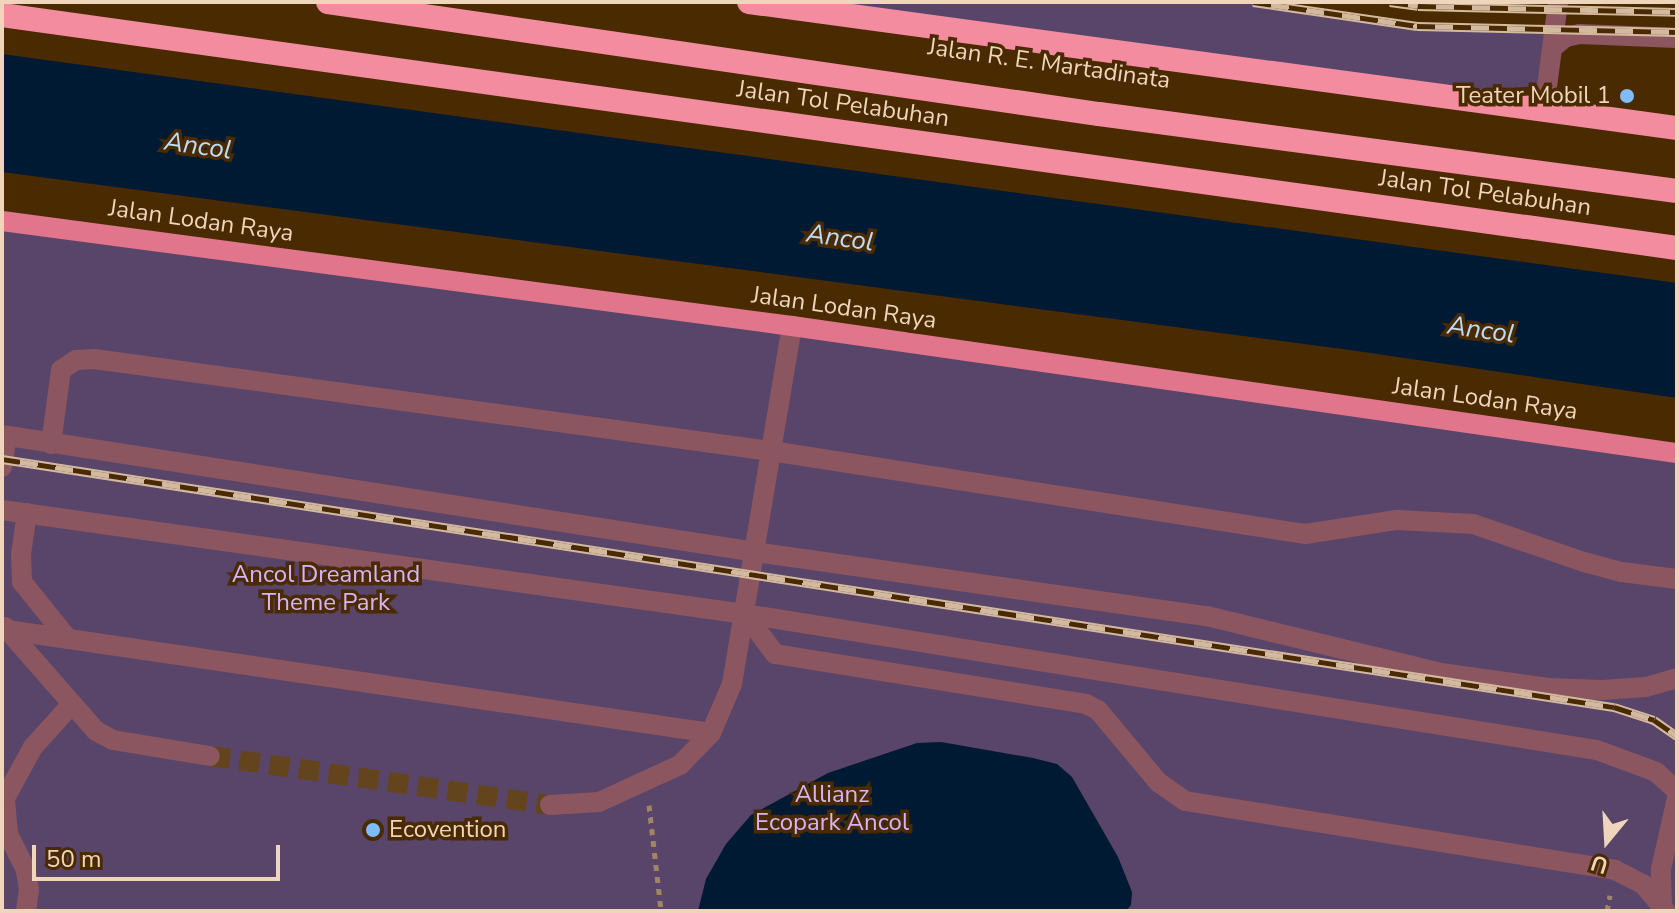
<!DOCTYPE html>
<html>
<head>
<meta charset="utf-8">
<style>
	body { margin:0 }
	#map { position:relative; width:1679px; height:913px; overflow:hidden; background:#4a2b01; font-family:"Nunito Sans",sans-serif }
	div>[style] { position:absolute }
	.green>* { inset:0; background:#584569 }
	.water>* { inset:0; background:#001a33 }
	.minor-tunnel>* { height:20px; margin-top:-10px; transform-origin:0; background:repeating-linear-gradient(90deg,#63441d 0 20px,transparent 0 30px) }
	.path>* { height:5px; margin-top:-2.5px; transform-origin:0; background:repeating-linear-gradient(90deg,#a08564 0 6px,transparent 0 12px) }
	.minor>* { height:20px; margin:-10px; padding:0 10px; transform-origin:10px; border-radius:10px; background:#8c5660 }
	.major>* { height:20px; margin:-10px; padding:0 10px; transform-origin:10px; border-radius:10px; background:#e1758c }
	.highway>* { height:24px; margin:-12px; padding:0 12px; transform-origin:12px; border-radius:12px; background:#f48ca0 }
	.rail>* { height:9px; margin-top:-4.5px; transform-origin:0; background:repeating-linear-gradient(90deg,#4a2b01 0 18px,#d3b99d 0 36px); box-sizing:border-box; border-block:2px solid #d3b99d }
	.dots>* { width:22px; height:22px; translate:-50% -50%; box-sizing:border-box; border:4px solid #4a2b01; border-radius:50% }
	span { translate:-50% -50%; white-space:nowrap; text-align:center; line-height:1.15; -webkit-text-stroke:7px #4a2b01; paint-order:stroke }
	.street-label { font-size:24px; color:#eed5bc }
	.poi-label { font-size:24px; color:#eed5bc }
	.right { translate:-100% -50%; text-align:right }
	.left { translate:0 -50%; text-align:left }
	.park-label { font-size:24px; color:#d7b3f9 }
	.water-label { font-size:26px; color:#bddcf9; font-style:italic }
	.frame { position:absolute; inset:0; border:4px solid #eed5bc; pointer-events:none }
	.north { position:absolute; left:1567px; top:801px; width:80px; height:80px; -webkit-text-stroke:6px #4a2b01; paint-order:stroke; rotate:198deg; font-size:22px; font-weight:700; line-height:32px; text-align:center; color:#eed5bc }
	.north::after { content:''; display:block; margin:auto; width:28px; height:36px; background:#eed5bc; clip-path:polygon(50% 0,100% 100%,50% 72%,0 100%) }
	.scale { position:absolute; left:32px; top:845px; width:248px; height:36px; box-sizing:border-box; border:4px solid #eed5bc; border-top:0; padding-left:10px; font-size:24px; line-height:28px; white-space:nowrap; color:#eed5bc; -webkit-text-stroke:6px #4a2b01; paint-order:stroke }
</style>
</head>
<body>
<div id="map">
	<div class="green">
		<i style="clip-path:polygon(749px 2px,1253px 2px,1417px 26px,1555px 29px,1548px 86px,1416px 93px)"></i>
		<i style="clip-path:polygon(2px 221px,1677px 453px,1677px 911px,2px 911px)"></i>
	</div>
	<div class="water">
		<i style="clip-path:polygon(2px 54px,1677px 283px,1677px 398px,1350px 350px,2px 172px)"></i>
		<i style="clip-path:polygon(941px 742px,1033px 758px,1057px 764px,1072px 777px,1118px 857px,1132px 892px,1131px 905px,1126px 911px,698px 911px,706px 879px,726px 844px,751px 815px,828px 773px,917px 743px)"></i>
	</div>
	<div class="minor-tunnel">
		<i style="left:210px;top:756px;width:344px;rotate:8.2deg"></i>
	</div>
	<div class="path">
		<i style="left:649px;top:805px;width:107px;rotate:83.5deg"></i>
		<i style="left:1607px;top:911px;width:16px;rotate:-79deg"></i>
	</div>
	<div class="minor">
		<i style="left:1553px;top:47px;width:16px;rotate:-38deg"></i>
		<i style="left:1566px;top:37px;width:14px;rotate:-12deg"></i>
		<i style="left:1580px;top:34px;width:97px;rotate:2.4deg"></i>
		<i style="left:1544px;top:110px;width:109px;rotate:-82.6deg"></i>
		<i style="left:2px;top:435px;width:762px;rotate:8.83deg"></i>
		<i style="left:755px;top:552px;width:457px;rotate:8.1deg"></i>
		<i style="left:1207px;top:616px;width:241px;rotate:13.7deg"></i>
		<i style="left:1441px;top:673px;width:109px;rotate:7.9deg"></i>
		<i style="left:1549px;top:688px;width:53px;rotate:2.2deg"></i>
		<i style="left:1602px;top:690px;width:44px;rotate:-3.9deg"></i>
		<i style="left:1646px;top:687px;width:32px;rotate:-16deg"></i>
		<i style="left:51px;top:444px;width:75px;rotate:-82.3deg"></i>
		<i style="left:61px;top:370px;width:18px;rotate:-34deg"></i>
		<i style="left:76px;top:360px;width:18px;rotate:-3deg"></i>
		<i style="left:94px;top:359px;width:683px;rotate:7.74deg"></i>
		<i style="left:771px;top:451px;width:540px;rotate:8.83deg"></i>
		<i style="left:1305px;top:534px;width:93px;rotate:-8.7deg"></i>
		<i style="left:1397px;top:520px;width:76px;rotate:3deg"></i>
		<i style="left:1473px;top:524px;width:117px;rotate:18.9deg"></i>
		<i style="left:1584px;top:562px;width:39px;rotate:15deg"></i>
		<i style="left:1622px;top:572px;width:55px;rotate:7.3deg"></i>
		<i style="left:2px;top:467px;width:31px;rotate:-81deg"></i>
		<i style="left:2px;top:510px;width:750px;rotate:7.97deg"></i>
		<i style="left:745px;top:614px;width:50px;rotate:53.1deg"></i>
		<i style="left:775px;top:654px;width:315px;rotate:9.1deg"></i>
		<i style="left:1086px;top:704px;width:13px;rotate:27deg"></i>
		<i style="left:1098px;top:710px;width:94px;rotate:50.2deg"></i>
		<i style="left:1158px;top:782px;width:33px;rotate:35deg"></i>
		<i style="left:1185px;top:801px;width:436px;rotate:9.1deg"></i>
		<i style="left:1615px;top:870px;width:31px;rotate:27deg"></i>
		<i style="left:1643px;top:884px;width:35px;rotate:50deg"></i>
		<i style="left:27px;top:513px;width:41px;rotate:98.3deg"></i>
		<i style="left:21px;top:554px;width:28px;rotate:88deg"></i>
		<i style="left:22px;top:582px;width:73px;rotate:51.1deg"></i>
		<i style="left:745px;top:614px;width:863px;rotate:9.07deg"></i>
		<i style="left:1597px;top:750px;width:63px;rotate:20.4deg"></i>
		<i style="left:1656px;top:772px;width:28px;rotate:42deg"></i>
		<i style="left:5px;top:627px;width:138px;rotate:48.8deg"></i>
		<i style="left:96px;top:731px;width:19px;rotate:28deg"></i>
		<i style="left:113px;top:740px;width:98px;rotate:9.4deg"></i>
		<i style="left:7px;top:630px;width:711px;rotate:8.32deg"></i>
		<i style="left:550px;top:805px;width:49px;rotate:-3.5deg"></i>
		<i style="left:599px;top:802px;width:89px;rotate:-24.6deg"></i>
		<i style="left:680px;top:765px;width:45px;rotate:-45.9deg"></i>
		<i style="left:711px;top:733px;width:53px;rotate:-66.8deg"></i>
		<i style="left:732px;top:684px;width:363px;rotate:-80.5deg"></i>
		<i style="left:1662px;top:904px;width:35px;rotate:-92deg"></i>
		<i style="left:1661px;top:869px;width:73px;rotate:-77.3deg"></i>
		<i style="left:26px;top:911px;width:21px;rotate:-82deg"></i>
		<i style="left:29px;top:890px;width:20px;rotate:-99deg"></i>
		<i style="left:26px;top:870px;width:40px;rotate:-116.6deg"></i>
		<i style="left:8px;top:834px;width:36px;rotate:-95deg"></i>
		<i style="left:5px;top:798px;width:58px;rotate:-61.2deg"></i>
		<i style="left:33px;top:747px;width:57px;rotate:-47.9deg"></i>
	</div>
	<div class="major">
		<i style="left:2px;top:221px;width:797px;rotate:7.57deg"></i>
		<i style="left:792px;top:326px;width:894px;rotate:8.17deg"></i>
	</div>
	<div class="highway">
		<i style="left:328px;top:2px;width:779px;rotate:8.27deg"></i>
		<i style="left:1099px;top:114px;width:583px;rotate:7.59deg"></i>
		<i style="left:749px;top:2px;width:937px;rotate:7.73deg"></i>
		<i style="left:2px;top:15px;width:1691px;rotate:7.92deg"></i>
	</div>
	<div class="rail">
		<i style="left:1253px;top:2px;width:166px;rotate:8.3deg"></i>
		<i style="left:1417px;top:26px;width:260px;rotate:1.3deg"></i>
		<i style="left:1390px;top:2px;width:28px;rotate:8deg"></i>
		<i style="left:1418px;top:6px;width:259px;rotate:1.3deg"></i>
		<i style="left:2px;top:459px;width:1631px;rotate:8.75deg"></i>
		<i style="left:1614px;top:707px;width:42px;rotate:18deg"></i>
		<i style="left:1654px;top:720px;width:28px;rotate:35deg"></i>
	</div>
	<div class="dots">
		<i style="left:1627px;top:96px;background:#7ebdf9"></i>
		<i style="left:373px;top:830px;background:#7ebdf9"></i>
	</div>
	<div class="street-label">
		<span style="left:1049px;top:64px;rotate:8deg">Jalan R. E. Martadinata</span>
		<span style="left:843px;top:104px;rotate:8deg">Jalan Tol Pelabuhan</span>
		<span style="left:1485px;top:193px;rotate:8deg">Jalan Tol Pelabuhan</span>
		<span style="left:201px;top:221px;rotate:8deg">Jalan Lodan Raya</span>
		<span style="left:844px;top:308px;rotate:8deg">Jalan Lodan Raya</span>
		<span style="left:1485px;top:399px;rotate:8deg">Jalan Lodan Raya</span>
	</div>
	<div class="poi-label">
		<span class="right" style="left:1611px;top:96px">Teater Mobil 1</span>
		<span class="left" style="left:389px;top:830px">Ecovention</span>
	</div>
	<div class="park-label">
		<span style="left:326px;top:589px">Ancol Dreamland<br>Theme Park</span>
		<span style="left:832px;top:809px">Allianz<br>Ecopark Ancol</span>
	</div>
	<div class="water-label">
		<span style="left:198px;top:146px;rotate:8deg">Ancol</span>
		<span style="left:840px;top:238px;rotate:8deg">Ancol</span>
		<span style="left:1481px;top:330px;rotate:8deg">Ancol</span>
	</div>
	<div class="frame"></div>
	<div class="north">U</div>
	<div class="scale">50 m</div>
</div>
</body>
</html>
